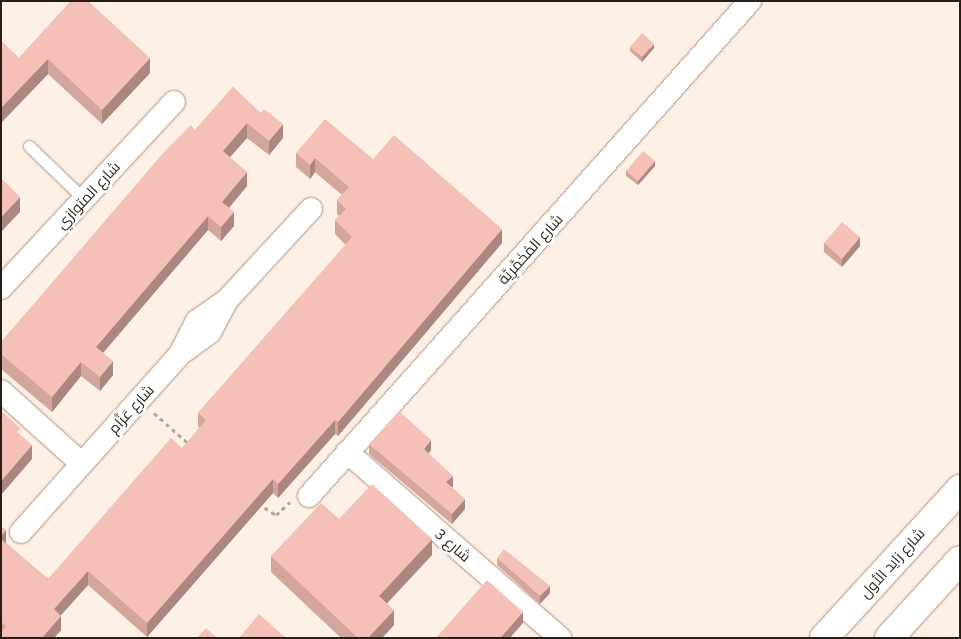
<!DOCTYPE html>
<html>
<head>
<meta charset="utf-8">
<style>
	body { margin:0 }
	#map { position:relative; width:961px; height:639px; overflow:hidden; background:#fdf0e7; font-family:"IBM Plex Sans",Cairo,sans-serif }
	div>[style] { position:absolute }
	.path>* { height:3px; margin-top:-1.5px; transform-origin:0; background:repeating-linear-gradient(90deg,#b0a49b 0 4px,transparent 0 8px) }
	.roads { filter:drop-shadow(0 0 1px #ae917c) drop-shadow(0 0 1px #ae917c) }
	.service>* { height:11px; margin:-5.5px; padding:0 5.5px; transform-origin:5.5px; border-radius:5.5px; background:#fff }
	.minor>* { height:22px; margin:-11px; padding:0 11px; transform-origin:11px; border-radius:11px; background:#fff }
	.primary>* { height:28px; margin:-14px; padding:0 14px; transform-origin:14px; border-radius:14px; background:#fff }
	.wall>* { inset:0; background:#d3a59d }
	.shaded-wall>* { inset:0; background:#ac8680 }
	.building>* { inset:0; background:#f5c0b7 }
	span { translate:-50% -50%; white-space:nowrap; text-align:center; line-height:1.15; -webkit-text-stroke:5px #fff; paint-order:stroke }
	.street-label { font-size:15px; color:#291e15 }
	.frame { position:absolute; inset:0; border:2px solid #291e15; pointer-events:none }
</style>
</head>
<body>
<div id="map">
	<div class="path">
		<i style="left:154px;top:413px;width:47px;rotate:41.5deg"></i>
		<i style="left:258px;top:503px;width:22px;rotate:34deg"></i>
		<i style="left:276px;top:515px;width:19px;rotate:-43deg"></i>
	</div>
	<div class="roads">
		<div class="service">
			<i style="left:29px;top:146px;width:76px;rotate:43.9deg"></i>
		</div>
		<div class="minor">
			<i style="left:1px;top:288px;width:254px;rotate:-47.1deg"></i>
			<i style="left:180px;top:354px;width:37px;rotate:-63deg"></i>
			<i style="left:197px;top:321px;width:37px;rotate:-35deg"></i>
			<i style="left:227px;top:300px;width:124px;rotate:-47.3deg"></i>
			<i style="left:1px;top:391px;width:108px;rotate:42deg"></i>
			<i style="left:347px;top:452px;width:283px;rotate:41.1deg"></i>
			<i style="left:309px;top:496px;width:663px;rotate:-48.3deg"></i>
			<i style="left:21px;top:532px;width:239px;rotate:-48.2deg"></i>
			<i style="left:180px;top:354px;width:37px;rotate:-36deg"></i>
			<i style="left:210px;top:332px;width:36px;rotate:-62deg"></i>
		</div>
		<div class="primary">
			<i style="left:824px;top:638px;width:202px;rotate:-47.6deg"></i>
			<i style="left:889px;top:638px;width:105px;rotate:-47.7deg"></i>
		</div>
	</div>
	<div class="wall">
		<i style="clip-path:polygon(71px 1px,150px 73px,102px 124px,48px 74px,1px 123px,1px 41px,19px 58px)"></i>
		<i style="clip-path:polygon(630px 47px,654px 48px,642px 62px,630px 51px)"></i>
		<i style="clip-path:polygon(233px 87px,283px 138px,269px 155px,247px 138px,230px 157px,247px 186px,229px 208px,234px 226px,221px 241px,208px 230px,103px 353px,113px 375px,100px 391px,81px 376px,52px 412px,1px 369px,1px 342px,195px 130px)"></i>
		<i style="clip-path:polygon(296px 153px,373px 159px,502px 243px,338px 436px,335px 434px,278px 498px,273px 493px,147px 637px,88px 585px,61px 615px,61px 630px,54px 638px,1px 638px,1px 526px,6px 543px,48px 579px,182px 448px,200px 428px,198px 426px,198px 413px,346px 245px,335px 234px,335px 220px,339px 216px,337px 214px,337px 200px,342px 195px,315px 172px,310px 179px,296px 167px)"></i>
		<i style="clip-path:polygon(655px 166px,638px 185px,626px 176px,626px 171px)"></i>
		<i style="clip-path:polygon(824px 243px,860px 246px,842px 267px,824px 252px)"></i>
		<i style="clip-path:polygon(369px 444px,431px 450px,429px 453px,453px 486px,452px 487px,465px 509px,452px 524px,369px 454px)"></i>
		<i style="clip-path:polygon(339px 519px,432px 555px,387px 603px,394px 625px,382px 638px,341px 638px,271px 572px,271px 556px)"></i>
		<i style="clip-path:polygon(497px 558px,550px 593px,540px 604px,497px 565px)"></i>
	</div>
	<div class="shaded-wall">
		<i style="clip-path:polygon(654px 44px,654px 48px,642px 62px,642px 57px)"></i>
		<i style="clip-path:polygon(150px 58px,150px 73px,102px 124px,102px 110px)"></i>
		<i style="clip-path:polygon(48px 59px,48px 74px,1px 123px,1px 108px)"></i>
		<i style="clip-path:polygon(247px 123px,247px 138px,223px 165px,223px 151px)"></i>
		<i style="clip-path:polygon(283px 124px,283px 138px,269px 155px,269px 141px)"></i>
		<i style="clip-path:polygon(315px 158px,315px 172px,310px 179px,310px 165px)"></i>
		<i style="clip-path:polygon(655px 161px,655px 166px,638px 185px,638px 181px)"></i>
		<i style="clip-path:polygon(247px 172px,247px 186px,222px 216px,222px 202px)"></i>
		<i style="clip-path:polygon(20px 197px,20px 212px,1px 232px,1px 217px)"></i>
		<i style="clip-path:polygon(234px 212px,234px 226px,221px 241px,221px 227px)"></i>
		<i style="clip-path:polygon(208px 216px,208px 230px,96px 361px,96px 347px)"></i>
		<i style="clip-path:polygon(502px 229px,502px 243px,338px 436px,338px 422px)"></i>
		<i style="clip-path:polygon(860px 237px,860px 246px,842px 267px,842px 259px)"></i>
		<i style="clip-path:polygon(113px 361px,113px 375px,100px 391px,100px 377px)"></i>
		<i style="clip-path:polygon(81px 362px,81px 376px,52px 412px,52px 397px)"></i>
		<i style="clip-path:polygon(335px 420px,335px 434px,278px 498px,278px 484px)"></i>
		<i style="clip-path:polygon(431px 440px,431px 450px,424px 459px,424px 449px)"></i>
		<i style="clip-path:polygon(32px 445px,32px 459px,1px 495px,1px 481px)"></i>
		<i style="clip-path:polygon(453px 476px,453px 486px,446px 493px,446px 482px)"></i>
		<i style="clip-path:polygon(273px 479px,273px 493px,147px 637px,147px 623px)"></i>
		<i style="clip-path:polygon(465px 499px,465px 509px,452px 524px,452px 514px)"></i>
		<i style="clip-path:polygon(6px 530px,6px 544px,1px 550px,1px 536px)"></i>
		<i style="clip-path:polygon(432px 539px,432px 555px,379px 612px,379px 596px)"></i>
		<i style="clip-path:polygon(88px 571px,88px 585px,54px 623px,54px 609px)"></i>
		<i style="clip-path:polygon(550px 586px,550px 593px,540px 604px,540px 596px)"></i>
		<i style="clip-path:polygon(394px 610px,394px 625px,382px 638px,368px 638px)"></i>
		<i style="clip-path:polygon(523px 612px,523px 623px,510px 638px,500px 638px)"></i>
		<i style="clip-path:polygon(61px 616px,61px 630px,54px 638px,42px 638px)"></i>
	</div>
	<div class="building">
		<i style="clip-path:polygon(71px 1px,88px 1px,150px 58px,102px 110px,48px 59px,1px 108px,1px 41px,19px 58px)"></i>
		<i style="clip-path:polygon(642px 33px,654px 44px,642px 57px,630px 47px)"></i>
		<i style="clip-path:polygon(233px 87px,261px 113px,264px 109px,283px 124px,269px 141px,247px 123px,223px 151px,247px 172px,222px 202px,234px 212px,221px 227px,208px 216px,96px 347px,113px 361px,100px 377px,81px 362px,52px 397px,1px 354px,1px 342px,164px 152px,191px 125px,195px 130px)"></i>
		<i style="clip-path:polygon(325px 119px,373px 159px,394px 135px,502px 229px,338px 422px,335px 420px,278px 484px,273px 479px,147px 623px,88px 571px,54px 609px,61px 616px,42px 638px,1px 638px,1px 632px,6px 626px,1px 622px,1px 539px,48px 579px,171px 438px,182px 448px,206px 420px,198px 413px,352px 237px,335px 220px,346px 209px,337px 200px,349px 187px,315px 158px,310px 165px,296px 153px)"></i>
		<i style="clip-path:polygon(643px 151px,655px 161px,638px 181px,626px 171px)"></i>
		<i style="clip-path:polygon(1px 178px,20px 197px,1px 217px)"></i>
		<i style="clip-path:polygon(842px 222px,860px 237px,842px 259px,824px 243px)"></i>
		<i style="clip-path:polygon(1px 411px,21px 429px,17px 432px,32px 445px,1px 481px)"></i>
		<i style="clip-path:polygon(399px 411px,431px 440px,424px 449px,453px 476px,446px 482px,465px 499px,452px 514px,369px 444px)"></i>
		<i style="clip-path:polygon(372px 484px,432px 539px,379px 596px,394px 610px,368px 638px,358px 638px,271px 556px,321px 503px,339px 519px)"></i>
		<i style="clip-path:polygon(1px 526px,6px 530px,1px 536px)"></i>
		<i style="clip-path:polygon(504px 549px,550px 586px,540px 596px,497px 558px)"></i>
		<i style="clip-path:polygon(487px 580px,523px 612px,500px 638px,436px 638px)"></i>
		<i style="clip-path:polygon(259px 614px,286px 638px,239px 638px)"></i>
		<i style="clip-path:polygon(206px 628px,217px 638px,197px 638px)"></i>
	</div>
	<div class="street-label">
		<span style="left:88px;top:195px;rotate:-47deg">شارع المتوازي</span>
		<span style="left:530px;top:249px;rotate:-48deg">شارع المْخَمَّرِيَّة</span>
		<span style="left:131px;top:409px;rotate:-48deg">شارع عَزَّام</span>
		<span style="left:453px;top:545px;rotate:41deg">شارع 3</span>
		<span style="left:892px;top:563px;rotate:-48deg">شارع زايد الأول</span>
	</div>
	<div class="frame"></div>
</div>
</body>
</html>
